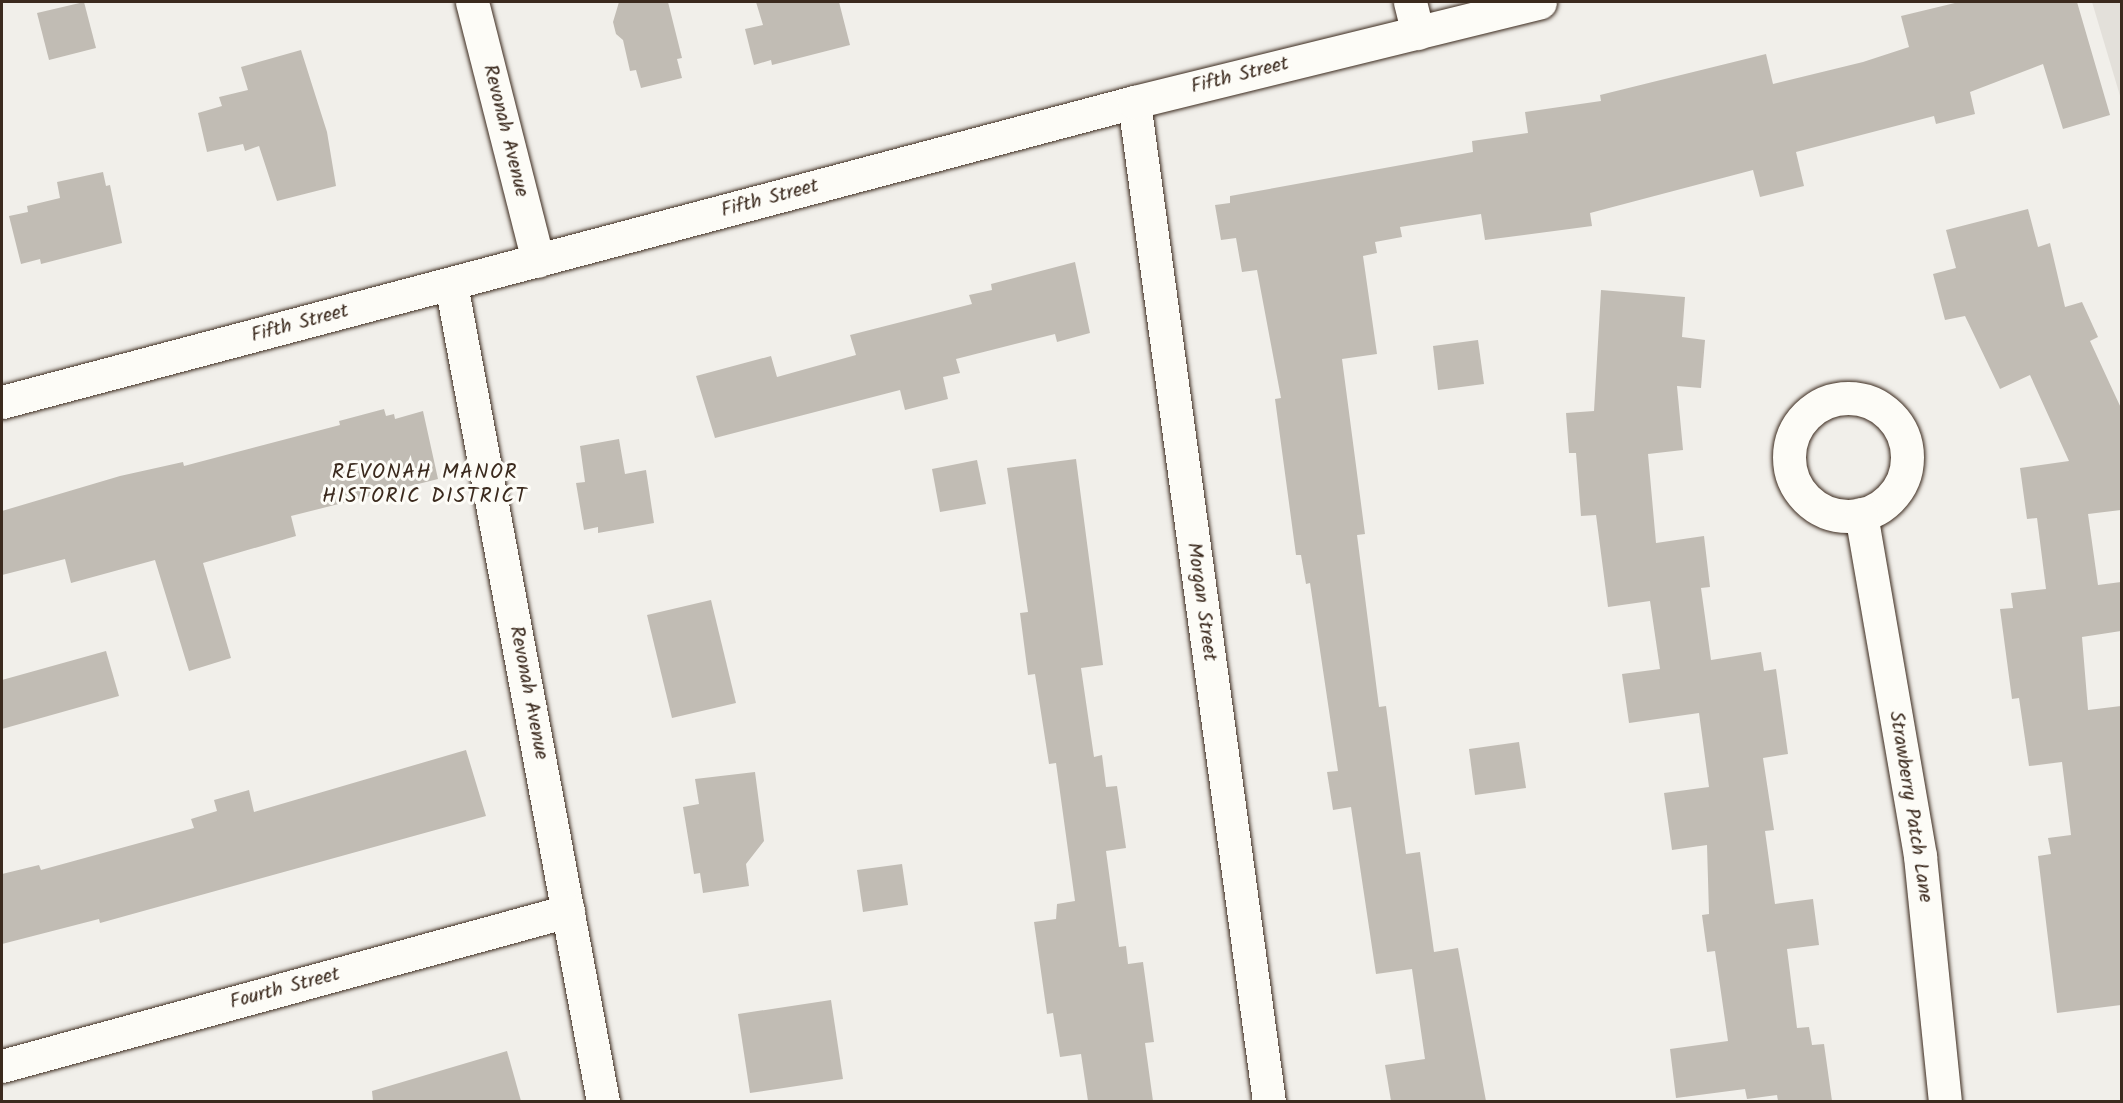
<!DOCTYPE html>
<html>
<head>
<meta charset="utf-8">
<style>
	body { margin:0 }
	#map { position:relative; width:2123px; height:1103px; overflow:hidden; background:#f1efea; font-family:Kalam,sans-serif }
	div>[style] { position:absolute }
	.built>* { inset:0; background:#e3e0da }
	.building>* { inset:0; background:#c1bcb4 }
	.roads { filter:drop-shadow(0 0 2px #3b2a1e) drop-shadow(0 0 2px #3b2a1e) }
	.street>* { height:33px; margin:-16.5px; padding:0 16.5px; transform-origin:16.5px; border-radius:16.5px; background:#fdfcf7 }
	.street>.ring { margin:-16.5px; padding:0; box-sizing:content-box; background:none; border:33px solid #fdfcf7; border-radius:50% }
	.secondary>* { height:33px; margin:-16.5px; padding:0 16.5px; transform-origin:16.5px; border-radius:16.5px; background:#fdfcf7 }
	span { translate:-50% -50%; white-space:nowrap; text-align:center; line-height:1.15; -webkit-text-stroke:6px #fdfcf7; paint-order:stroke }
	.street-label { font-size:20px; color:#3b2a1e }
	.neighbourhood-label { font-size:21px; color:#3b2a1e; letter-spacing:1.5px }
	.frame { position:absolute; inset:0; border:3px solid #3b2a1e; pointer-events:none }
</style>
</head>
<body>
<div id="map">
	<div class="built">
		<i style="clip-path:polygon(2092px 2px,2121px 2px,2121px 99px)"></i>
	</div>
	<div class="building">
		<i style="clip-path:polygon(84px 2px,96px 48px,49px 60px,37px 13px)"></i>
		<i style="clip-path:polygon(619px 2px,668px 2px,682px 58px,677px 59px,682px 78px,641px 88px,636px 70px,630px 71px,623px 40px,616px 34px,613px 22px)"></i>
		<i style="clip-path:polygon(756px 2px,839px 2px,850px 45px,772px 65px,771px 60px,754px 65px,745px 29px,763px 25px)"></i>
		<i style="clip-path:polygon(1959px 2px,2077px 2px,2110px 115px,2063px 129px,2043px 64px,1970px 92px,1975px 114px,1936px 124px,1934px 116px,1796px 152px,1804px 186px,1760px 197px,1753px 170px,1590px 213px,1592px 226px,1485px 240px,1481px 214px,1400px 227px,1402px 237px,1375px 242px,1377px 253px,1363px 256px,1377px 354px,1342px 359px,1365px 534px,1357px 535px,1379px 707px,1386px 706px,1406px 854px,1420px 852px,1434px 952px,1458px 948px,1486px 1101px,1391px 1101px,1385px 1065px,1425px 1059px,1412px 969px,1376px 974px,1351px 807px,1333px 810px,1327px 772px,1338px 771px,1310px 583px,1306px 584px,1301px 555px,1296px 555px,1275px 399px,1281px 398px,1257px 270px,1242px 272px,1236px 238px,1221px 240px,1215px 205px,1230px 203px,1230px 196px,1473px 152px,1472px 141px,1528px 133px,1525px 112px,1601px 101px,1600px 95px,1766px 54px,1773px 84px,1863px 62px,1909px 47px,1901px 16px)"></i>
		<i style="clip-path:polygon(301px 50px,327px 132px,336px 186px,277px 201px,259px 146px,245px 151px,243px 144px,207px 152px,198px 113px,222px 106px,219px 97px,248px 90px,241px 67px)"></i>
		<i style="clip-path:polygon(103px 172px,106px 186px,110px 185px,122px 243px,41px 264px,40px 259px,21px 264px,9px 216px,28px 212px,27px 206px,60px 198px,57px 182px)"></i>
		<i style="clip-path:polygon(2028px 209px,2038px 247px,2050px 243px,2065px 307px,2082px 302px,2098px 337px,2090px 341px,2121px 408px,2121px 510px,2088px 514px,2098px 585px,2121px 582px,2121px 631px,2082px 637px,2088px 710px,2121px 706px,2121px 1005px,2057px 1013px,2038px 856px,2051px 854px,2048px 838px,2071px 835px,2062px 762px,2029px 766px,2019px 698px,2012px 699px,2000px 609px,2013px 608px,2011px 593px,2046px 589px,2037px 518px,2027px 519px,2020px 468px,2069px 461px,2030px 375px,2000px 389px,1965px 316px,1945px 320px,1933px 274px,1956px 268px,1946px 230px)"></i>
		<i style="clip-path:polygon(1075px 262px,1090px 333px,1057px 342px,1055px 334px,956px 359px,960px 373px,943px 377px,948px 399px,905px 410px,900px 390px,715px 438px,696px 376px,771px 356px,777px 377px,856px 355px,850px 335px,972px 304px,969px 295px,992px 290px,991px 284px)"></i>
		<i style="clip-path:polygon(1601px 290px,1685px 297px,1682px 337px,1705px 340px,1701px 388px,1677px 386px,1683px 450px,1648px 454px,1656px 543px,1704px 536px,1710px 587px,1701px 588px,1711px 660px,1761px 652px,1764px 671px,1776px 669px,1788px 754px,1763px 758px,1774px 830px,1765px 831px,1775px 904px,1813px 899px,1819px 945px,1787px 949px,1797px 1028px,1809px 1027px,1812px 1045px,1824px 1044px,1832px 1101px,1778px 1101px,1777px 1095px,1747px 1099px,1745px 1089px,1676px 1098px,1670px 1049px,1728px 1041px,1715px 951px,1707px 952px,1702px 915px,1709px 914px,1707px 845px,1672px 850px,1664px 793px,1709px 787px,1699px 713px,1629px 723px,1622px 674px,1660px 669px,1650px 601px,1608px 607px,1596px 515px,1581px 516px,1576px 453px,1569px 453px,1566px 413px,1594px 411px)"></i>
		<i style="clip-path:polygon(1478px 340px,1484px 384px,1438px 390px,1433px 346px)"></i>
		<i style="clip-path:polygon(384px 409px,386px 416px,394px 414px,395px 419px,423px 411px,438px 479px,291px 516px,296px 536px,203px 563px,231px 658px,189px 671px,155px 560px,71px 583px,65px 559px,2px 575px,2px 511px,120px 476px,183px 462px,184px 466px,340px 425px,339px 421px)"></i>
		<i style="clip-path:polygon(619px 439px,625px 474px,646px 470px,654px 523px,598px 533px,598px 527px,584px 530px,576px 483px,585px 482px,580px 446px)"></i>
		<i style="clip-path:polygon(1076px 459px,1103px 665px,1081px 668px,1094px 757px,1102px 755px,1106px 787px,1117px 786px,1126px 848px,1106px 851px,1119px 947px,1126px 946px,1128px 964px,1143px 962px,1154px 1042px,1145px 1043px,1153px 1101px,1088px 1101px,1081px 1054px,1060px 1057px,1053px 1013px,1047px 1014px,1034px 922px,1056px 919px,1057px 904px,1075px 901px,1056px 763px,1049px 764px,1035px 674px,1028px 675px,1020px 613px,1028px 612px,1007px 468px)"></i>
		<i style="clip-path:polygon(977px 460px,986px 504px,940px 512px,932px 469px)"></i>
		<i style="clip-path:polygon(711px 600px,736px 703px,672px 718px,647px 615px)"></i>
		<i style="clip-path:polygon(106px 651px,119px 696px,2px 729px,2px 680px)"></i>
		<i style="clip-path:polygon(1519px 742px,1526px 788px,1475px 795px,1469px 749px)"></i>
		<i style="clip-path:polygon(466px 750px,486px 816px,100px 923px,99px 919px,2px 944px,2px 874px,39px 865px,41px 870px,194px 828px,191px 819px,217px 811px,214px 800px,249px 790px,254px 812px)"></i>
		<i style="clip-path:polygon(755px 772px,764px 841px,746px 864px,749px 886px,703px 893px,700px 873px,694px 874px,683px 807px,699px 804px,695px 779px)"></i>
		<i style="clip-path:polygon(902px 864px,908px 905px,863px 912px,857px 870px)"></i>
		<i style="clip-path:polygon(831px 1000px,843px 1079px,750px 1093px,738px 1014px)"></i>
		<i style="clip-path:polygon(507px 1051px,521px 1101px,373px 1101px,372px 1091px)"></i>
	</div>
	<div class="roads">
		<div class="street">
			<i style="left:472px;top:2px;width:267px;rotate:75.7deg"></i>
			<i style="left:1410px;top:2px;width:32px;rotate:76deg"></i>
			<i style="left:1134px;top:102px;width:1009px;rotate:82.31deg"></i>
			<i style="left:451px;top:284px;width:832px;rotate:79.47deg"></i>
			<i class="ring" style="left:1789px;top:398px;width:85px;height:85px"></i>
			<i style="left:1861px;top:514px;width:347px;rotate:80.2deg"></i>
			<i style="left:1920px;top:856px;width:247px;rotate:84.2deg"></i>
			<i style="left:2px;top:1066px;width:587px;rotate:-15.32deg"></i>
		</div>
		<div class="secondary">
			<i style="left:2px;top:402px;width:1171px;rotate:-14.84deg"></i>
			<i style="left:1134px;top:102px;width:418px;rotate:-13.8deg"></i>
		</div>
	</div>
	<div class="street-label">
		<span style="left:1240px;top:76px;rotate:-14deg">Fifth Street</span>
		<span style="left:505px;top:131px;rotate:76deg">Revonah Avenue</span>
		<span style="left:770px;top:199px;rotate:-15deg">Fifth Street</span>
		<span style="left:300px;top:324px;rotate:-15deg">Fifth Street</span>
		<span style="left:1201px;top:602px;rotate:82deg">Morgan Street</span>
		<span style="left:528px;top:693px;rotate:79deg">Revonah Avenue</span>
		<span style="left:1910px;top:807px;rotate:81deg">Strawberry Patch Lane</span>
		<span style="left:285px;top:989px;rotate:-15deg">Fourth Street</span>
	</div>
	<div class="neighbourhood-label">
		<span style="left:425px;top:485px">REVONAH MANOR<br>HISTORIC DISTRICT</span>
	</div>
	<div class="frame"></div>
</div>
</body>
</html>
